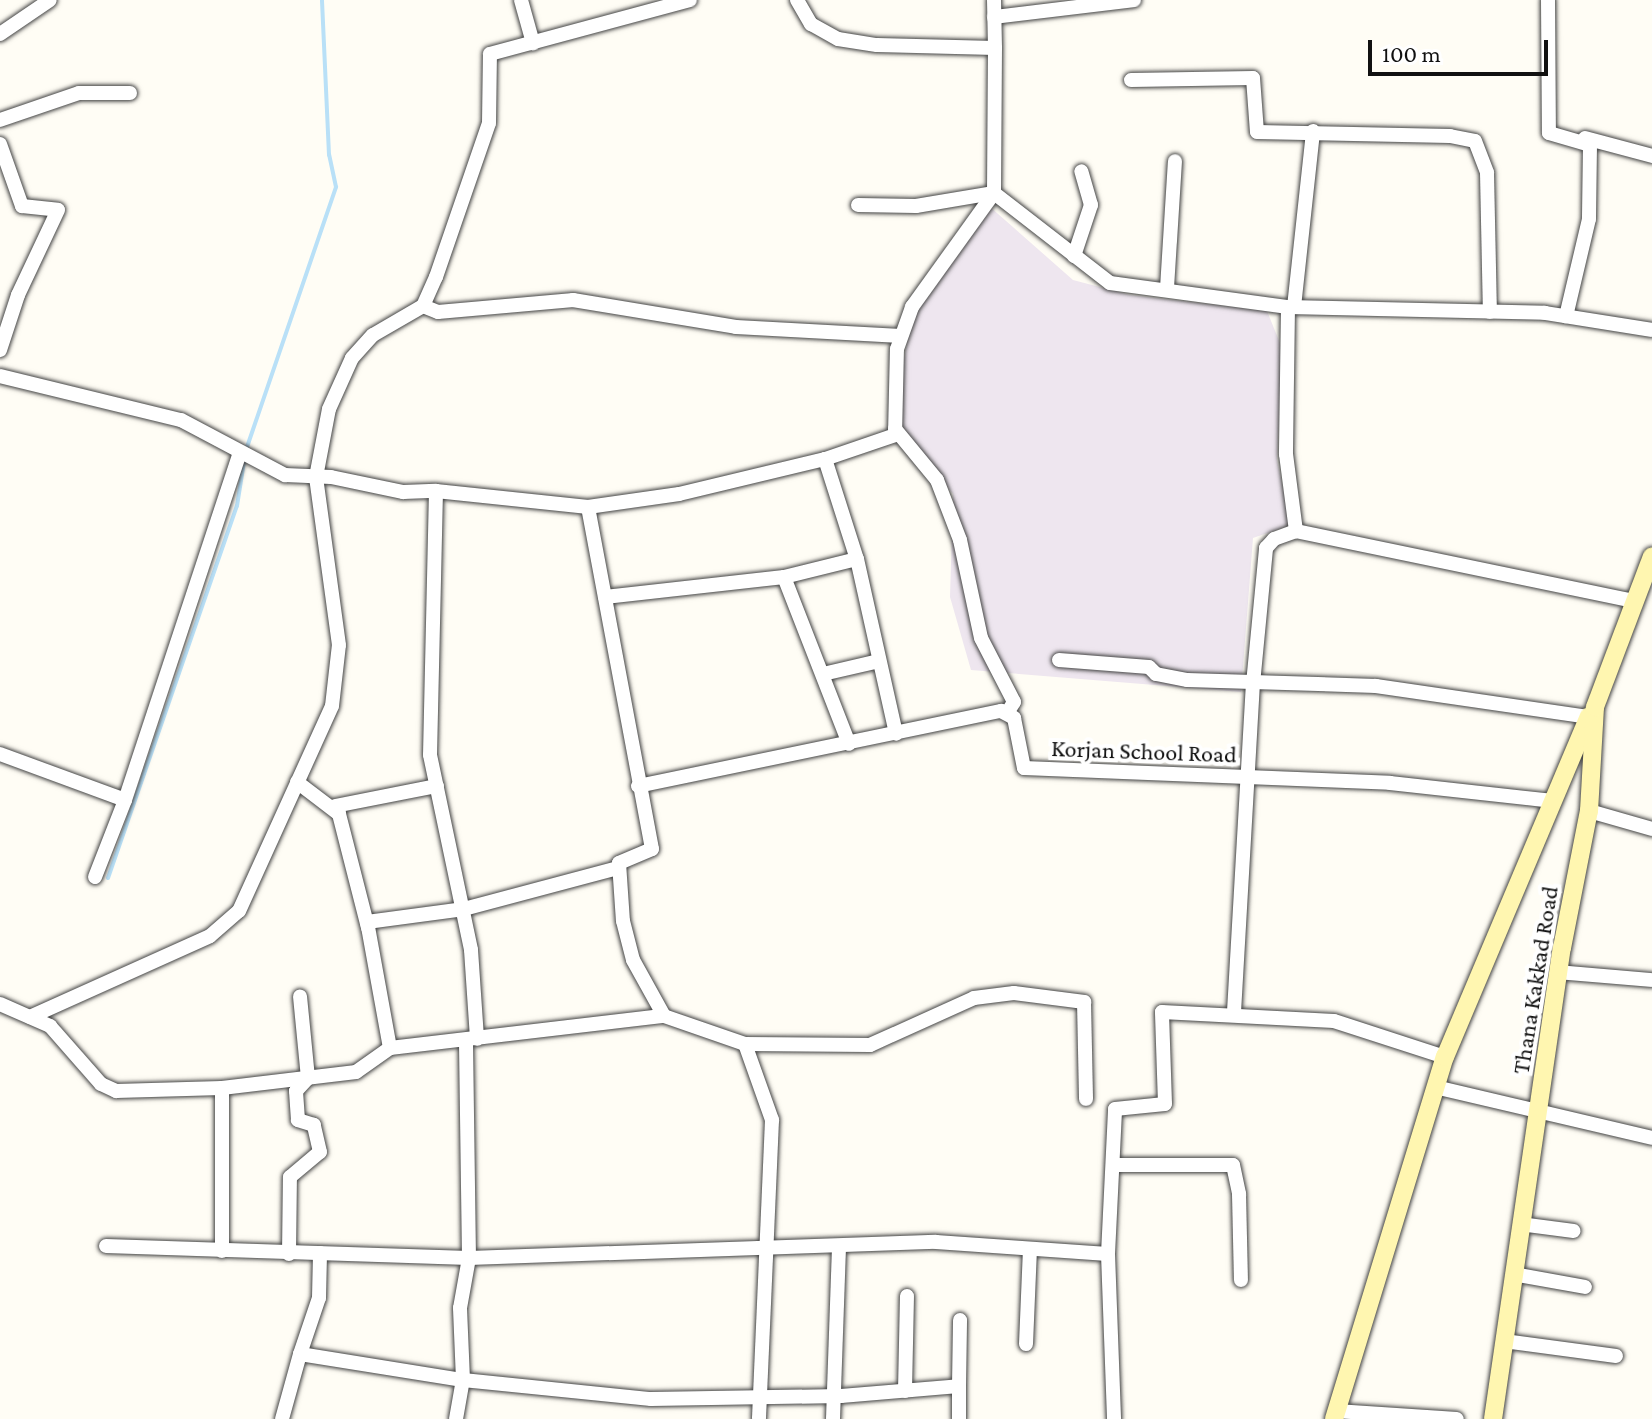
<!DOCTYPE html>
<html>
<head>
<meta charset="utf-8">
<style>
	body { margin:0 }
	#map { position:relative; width:1652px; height:1419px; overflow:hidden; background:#fffdf5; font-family:"Crimson Pro",serif }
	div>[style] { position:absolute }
	.industrial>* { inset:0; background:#eee6ef }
	.stream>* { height:4px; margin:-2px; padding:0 2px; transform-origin:2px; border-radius:2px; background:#b9e0f7 }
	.roads { filter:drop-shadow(0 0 2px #444) drop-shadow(0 0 2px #444) }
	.street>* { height:14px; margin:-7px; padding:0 7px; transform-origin:7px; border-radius:7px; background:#fff }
	.secondary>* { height:18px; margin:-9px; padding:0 9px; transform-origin:9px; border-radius:9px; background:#fff6b0 }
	span { translate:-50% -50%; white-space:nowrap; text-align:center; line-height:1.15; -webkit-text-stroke:8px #fff; paint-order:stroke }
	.street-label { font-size:24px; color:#111 }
	.scale { position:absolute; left:1368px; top:40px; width:180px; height:36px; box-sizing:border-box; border:4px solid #111; border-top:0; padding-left:10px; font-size:24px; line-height:28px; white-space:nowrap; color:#111; -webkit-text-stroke:6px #fff; paint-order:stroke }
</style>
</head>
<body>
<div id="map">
	<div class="industrial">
		<i style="clip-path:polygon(989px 206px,1073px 280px,1130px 295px,1267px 311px,1282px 348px,1277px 460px,1291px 525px,1253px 538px,1241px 692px,971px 670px,950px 597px,953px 494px,894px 423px,908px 336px,921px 300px)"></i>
	</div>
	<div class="stream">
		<i style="left:247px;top:447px;width:275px;rotate:-71.1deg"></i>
		<i style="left:336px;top:187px;width:33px;rotate:-102deg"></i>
		<i style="left:329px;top:155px;width:155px;rotate:-92.6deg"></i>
		<i style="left:108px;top:878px;width:394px;rotate:-70.9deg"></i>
		<i style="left:237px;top:506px;width:45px;rotate:-81deg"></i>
	</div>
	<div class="roads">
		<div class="street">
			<i style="left:521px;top:0;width:45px;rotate:74.4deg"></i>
			<i style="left:797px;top:0;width:28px;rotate:60deg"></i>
			<i style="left:811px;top:24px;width:31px;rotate:29deg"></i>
			<i style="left:838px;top:39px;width:39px;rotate:9deg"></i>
			<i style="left:877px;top:45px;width:118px;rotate:1.5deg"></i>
			<i style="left:995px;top:48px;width:145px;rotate:90.4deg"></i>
			<i style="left:994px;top:193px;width:147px;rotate:37.8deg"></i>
			<i style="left:1110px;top:283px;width:180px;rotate:7.7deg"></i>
			<i style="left:1288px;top:307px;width:257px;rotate:1.3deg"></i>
			<i style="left:1545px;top:313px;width:108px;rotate:9deg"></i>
			<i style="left:994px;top:0;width:48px;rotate:88.8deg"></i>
			<i style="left:1548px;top:0;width:133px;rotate:89.6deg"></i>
			<i style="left:1549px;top:133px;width:43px;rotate:16.3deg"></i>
			<i style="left:1590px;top:145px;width:74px;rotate:90.8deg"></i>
			<i style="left:1589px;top:219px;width:100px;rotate:103.3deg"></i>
			<i style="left:994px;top:17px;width:141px;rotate:-6.9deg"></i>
			<i style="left:0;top:34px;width:60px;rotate:-34.2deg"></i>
			<i style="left:1131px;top:80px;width:122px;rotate:-0.9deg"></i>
			<i style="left:1253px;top:78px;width:54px;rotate:85.8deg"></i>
			<i style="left:1257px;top:132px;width:193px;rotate:1.2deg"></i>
			<i style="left:1450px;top:136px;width:25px;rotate:11deg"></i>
			<i style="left:1475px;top:141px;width:34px;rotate:69deg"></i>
			<i style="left:1487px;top:173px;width:139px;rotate:88.8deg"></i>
			<i style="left:0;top:120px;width:83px;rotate:-18.9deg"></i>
			<i style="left:79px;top:93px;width:51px"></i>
			<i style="left:1585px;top:138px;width:69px;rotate:15deg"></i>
			<i style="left:0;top:144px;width:66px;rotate:70.5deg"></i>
			<i style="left:22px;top:206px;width:36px;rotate:6deg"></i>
			<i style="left:58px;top:210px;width:94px;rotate:115.2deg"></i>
			<i style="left:18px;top:295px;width:58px;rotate:108.1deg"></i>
			<i style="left:858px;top:205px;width:58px;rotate:1deg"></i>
			<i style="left:916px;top:206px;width:79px;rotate:-9.5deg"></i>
			<i style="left:1074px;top:256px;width:54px;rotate:-71.6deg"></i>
			<i style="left:1091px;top:205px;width:35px;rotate:-106deg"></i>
			<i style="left:1167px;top:288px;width:127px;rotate:-86.4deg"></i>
			<i style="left:423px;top:306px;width:16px;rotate:22deg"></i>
			<i style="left:438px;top:312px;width:136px;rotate:-5.1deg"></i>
			<i style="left:573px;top:300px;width:165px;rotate:9.4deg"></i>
			<i style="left:736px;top:327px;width:165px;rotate:3.1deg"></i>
			<i style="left:1288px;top:307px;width:147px;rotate:90.8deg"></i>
			<i style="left:1286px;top:454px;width:78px;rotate:82.6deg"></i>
			<i style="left:1294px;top:307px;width:177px;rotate:-83.8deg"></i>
			<i style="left:0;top:376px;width:186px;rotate:13.7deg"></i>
			<i style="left:181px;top:420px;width:118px;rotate:27.9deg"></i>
			<i style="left:285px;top:475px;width:46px;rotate:2.5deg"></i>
			<i style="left:331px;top:477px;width:74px;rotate:11.8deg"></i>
			<i style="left:403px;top:492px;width:33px;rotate:-2deg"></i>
			<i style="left:436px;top:491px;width:153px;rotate:6deg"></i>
			<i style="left:588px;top:507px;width:92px;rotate:-8.1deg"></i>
			<i style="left:679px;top:494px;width:150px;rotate:-13.5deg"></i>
			<i style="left:825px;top:459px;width:74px;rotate:-18.9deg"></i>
			<i style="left:895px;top:435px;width:86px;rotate:-88.7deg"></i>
			<i style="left:897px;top:349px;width:45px;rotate:-70.3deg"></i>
			<i style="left:912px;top:307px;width:140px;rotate:-54.3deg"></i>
			<i style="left:895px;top:429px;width:66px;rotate:50.5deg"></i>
			<i style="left:937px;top:480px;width:64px;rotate:69deg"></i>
			<i style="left:960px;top:540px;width:100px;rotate:77.9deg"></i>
			<i style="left:981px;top:638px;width:72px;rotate:62.7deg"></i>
			<i style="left:1014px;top:702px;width:9px;rotate:122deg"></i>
			<i style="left:825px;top:459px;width:105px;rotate:72.3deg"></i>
			<i style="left:857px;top:559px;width:179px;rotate:77.4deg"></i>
			<i style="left:436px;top:491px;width:264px;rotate:91.3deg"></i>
			<i style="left:430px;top:755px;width:199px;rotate:78.1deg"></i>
			<i style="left:471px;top:950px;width:89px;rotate:86.1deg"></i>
			<i style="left:588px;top:507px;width:348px;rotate:79.4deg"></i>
			<i style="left:652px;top:849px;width:36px;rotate:157deg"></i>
			<i style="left:619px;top:863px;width:58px;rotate:86.1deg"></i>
			<i style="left:623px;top:921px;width:40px;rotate:75.6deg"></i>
			<i style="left:633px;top:960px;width:64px;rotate:61deg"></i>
			<i style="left:664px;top:1016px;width:86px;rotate:19.1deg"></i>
			<i style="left:745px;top:1044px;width:81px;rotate:70.4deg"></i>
			<i style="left:772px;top:1120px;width:299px;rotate:92.5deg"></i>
			<i style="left:784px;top:577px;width:179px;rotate:68.7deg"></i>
			<i style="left:605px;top:597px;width:180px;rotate:-6.4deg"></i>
			<i style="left:784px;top:577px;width:75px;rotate:-13.9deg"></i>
			<i style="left:1059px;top:660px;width:90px;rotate:4.4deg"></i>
			<i style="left:1149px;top:667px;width:10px;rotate:45deg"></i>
			<i style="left:1156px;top:674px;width:32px;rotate:11deg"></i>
			<i style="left:1187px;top:680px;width:189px;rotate:1.8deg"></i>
			<i style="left:1376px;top:686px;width:214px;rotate:8.3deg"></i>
			<i style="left:823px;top:674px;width:57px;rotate:-13.1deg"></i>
			<i style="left:0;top:754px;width:133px;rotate:20.2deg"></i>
			<i style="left:297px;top:782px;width:53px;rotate:37.3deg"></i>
			<i style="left:339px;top:814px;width:118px;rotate:75.7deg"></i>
			<i style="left:638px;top:786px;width:371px;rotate:-11.7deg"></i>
			<i style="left:1001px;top:711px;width:15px;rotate:28deg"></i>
			<i style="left:1014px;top:718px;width:51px;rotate:78.7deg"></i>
			<i style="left:1024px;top:768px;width:366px;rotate:2.3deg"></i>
			<i style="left:1390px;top:783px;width:164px;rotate:6.3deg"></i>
			<i style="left:335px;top:806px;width:104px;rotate:-11.1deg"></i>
			<i style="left:1589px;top:811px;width:66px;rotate:15.9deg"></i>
			<i style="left:95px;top:877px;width:83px;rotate:-68.7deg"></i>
			<i style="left:125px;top:800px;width:363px;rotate:-71.7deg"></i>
			<i style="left:1558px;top:972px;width:94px;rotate:4.9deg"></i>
			<i style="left:0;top:1004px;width:55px;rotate:23.7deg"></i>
			<i style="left:50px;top:1026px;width:77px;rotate:48.7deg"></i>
			<i style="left:101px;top:1084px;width:17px;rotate:25deg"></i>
			<i style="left:116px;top:1091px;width:106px;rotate:-1.6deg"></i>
			<i style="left:222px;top:1088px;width:135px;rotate:-6.8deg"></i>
			<i style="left:356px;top:1072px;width:42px;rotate:-35.2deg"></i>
			<i style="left:390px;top:1048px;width:276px;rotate:-6.7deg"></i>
			<i style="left:1234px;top:1012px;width:329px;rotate:-86.7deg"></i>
			<i style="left:1253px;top:684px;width:137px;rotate:-84.5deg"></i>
			<i style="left:1266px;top:548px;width:12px;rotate:-48deg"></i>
			<i style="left:1274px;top:539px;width:23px;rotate:-20deg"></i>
			<i style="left:1296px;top:531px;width:346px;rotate:11.7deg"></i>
			<i style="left:30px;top:1017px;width:197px;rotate:-24.2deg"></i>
			<i style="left:210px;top:936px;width:38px;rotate:-41deg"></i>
			<i style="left:239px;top:911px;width:225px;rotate:-65.6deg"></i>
			<i style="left:332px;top:706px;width:61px;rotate:-83.5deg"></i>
			<i style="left:339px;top:645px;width:170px;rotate:-97.8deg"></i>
			<i style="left:316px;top:477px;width:69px;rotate:-79.2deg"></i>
			<i style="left:329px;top:409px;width:56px;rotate:-65.7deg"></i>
			<i style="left:352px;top:358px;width:31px;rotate:-48deg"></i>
			<i style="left:373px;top:335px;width:58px;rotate:-30.1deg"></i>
			<i style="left:423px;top:306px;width:32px;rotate:-66deg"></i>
			<i style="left:436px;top:277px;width:163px;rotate:-71deg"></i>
			<i style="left:489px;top:123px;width:69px;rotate:-89.2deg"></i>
			<i style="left:490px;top:54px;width:207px;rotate:-15.1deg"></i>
			<i style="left:745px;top:1044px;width:125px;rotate:0.5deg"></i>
			<i style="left:870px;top:1045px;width:114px;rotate:-24.3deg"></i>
			<i style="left:974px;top:998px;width:40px;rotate:-7.1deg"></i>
			<i style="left:1014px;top:993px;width:71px;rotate:7.3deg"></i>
			<i style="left:1084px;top:1002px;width:97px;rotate:88.8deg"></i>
			<i style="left:390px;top:1048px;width:128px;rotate:-100.3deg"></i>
			<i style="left:367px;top:922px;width:98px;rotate:-7.6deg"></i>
			<i style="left:464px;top:909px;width:159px;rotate:-14.9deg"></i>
			<i style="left:1435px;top:1087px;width:223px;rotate:13.2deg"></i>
			<i style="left:222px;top:1088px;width:163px;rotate:90deg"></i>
			<i style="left:1113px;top:1165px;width:120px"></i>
			<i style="left:1233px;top:1165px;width:30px;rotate:78deg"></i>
			<i style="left:1239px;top:1194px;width:86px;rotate:88.7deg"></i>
			<i style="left:1520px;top:1224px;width:54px;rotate:7.4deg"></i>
			<i style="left:106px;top:1246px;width:363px;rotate:1.9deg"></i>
			<i style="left:469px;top:1258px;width:467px;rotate:-2deg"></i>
			<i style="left:936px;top:1242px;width:172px;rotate:4deg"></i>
			<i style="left:1108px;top:1254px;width:145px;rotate:-87.2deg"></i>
			<i style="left:1115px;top:1109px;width:50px;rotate:-5.7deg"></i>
			<i style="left:1165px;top:1104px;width:92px;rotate:-91.9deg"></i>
			<i style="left:1162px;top:1012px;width:172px;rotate:3deg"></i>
			<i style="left:1334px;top:1021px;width:117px;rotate:18deg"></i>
			<i style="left:289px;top:1254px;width:77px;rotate:-89.3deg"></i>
			<i style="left:290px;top:1177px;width:39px;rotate:-40deg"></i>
			<i style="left:320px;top:1152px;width:28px;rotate:-103deg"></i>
			<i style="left:314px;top:1125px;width:17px;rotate:-163deg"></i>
			<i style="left:298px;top:1120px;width:29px;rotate:-94deg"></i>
			<i style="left:296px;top:1091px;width:18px;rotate:-47deg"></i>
			<i style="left:308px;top:1078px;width:82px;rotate:-95.6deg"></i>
			<i style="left:1108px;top:1254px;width:165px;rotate:87.9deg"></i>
			<i style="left:1513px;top:1274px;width:73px;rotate:10.2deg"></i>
			<i style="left:1504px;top:1341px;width:113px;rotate:7.6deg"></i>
			<i style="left:1026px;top:1344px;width:95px;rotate:-87.6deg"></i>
			<i style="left:300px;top:1354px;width:59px;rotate:-71.3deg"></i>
			<i style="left:319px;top:1298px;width:45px;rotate:-88.7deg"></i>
			<i style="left:959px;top:1386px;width:66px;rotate:-89.1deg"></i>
			<i style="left:905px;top:1391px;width:95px;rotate:-88.8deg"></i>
			<i style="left:1336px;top:1411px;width:121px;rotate:3.8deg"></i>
			<i style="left:282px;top:1419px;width:67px;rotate:-74.5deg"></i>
			<i style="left:300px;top:1354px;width:165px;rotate:9.1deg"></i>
			<i style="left:463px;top:1380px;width:189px;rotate:5.8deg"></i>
			<i style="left:651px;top:1399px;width:190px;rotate:-0.9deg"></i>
			<i style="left:841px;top:1396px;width:118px;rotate:-4.8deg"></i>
			<i style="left:959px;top:1386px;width:33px;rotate:90deg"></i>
			<i style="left:456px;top:1419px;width:40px;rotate:-80deg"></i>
			<i style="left:463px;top:1380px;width:72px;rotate:-92.4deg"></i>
			<i style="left:460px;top:1308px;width:51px;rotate:-79.8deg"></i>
			<i style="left:469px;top:1258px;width:217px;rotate:-90.8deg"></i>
			<i style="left:833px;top:1419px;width:172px;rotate:-88deg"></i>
		</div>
		<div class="secondary">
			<i style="left:1334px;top:1419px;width:379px;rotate:-73deg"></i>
			<i style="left:1445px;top:1057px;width:370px;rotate:-67.1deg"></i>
			<i style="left:1493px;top:1419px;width:476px;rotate:-81.7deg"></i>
			<i style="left:1562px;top:948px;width:140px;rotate:-78.9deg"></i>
			<i style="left:1589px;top:811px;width:104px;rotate:-86.7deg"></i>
			<i style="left:1595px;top:707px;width:161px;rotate:-69.3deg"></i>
		</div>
	</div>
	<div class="street-label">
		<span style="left:1144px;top:751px;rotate:2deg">Korjan School Road</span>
		<span style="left:1535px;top:980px;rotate:-81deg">Thana Kakkad Road</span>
	</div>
	<div class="scale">100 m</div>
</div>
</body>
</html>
